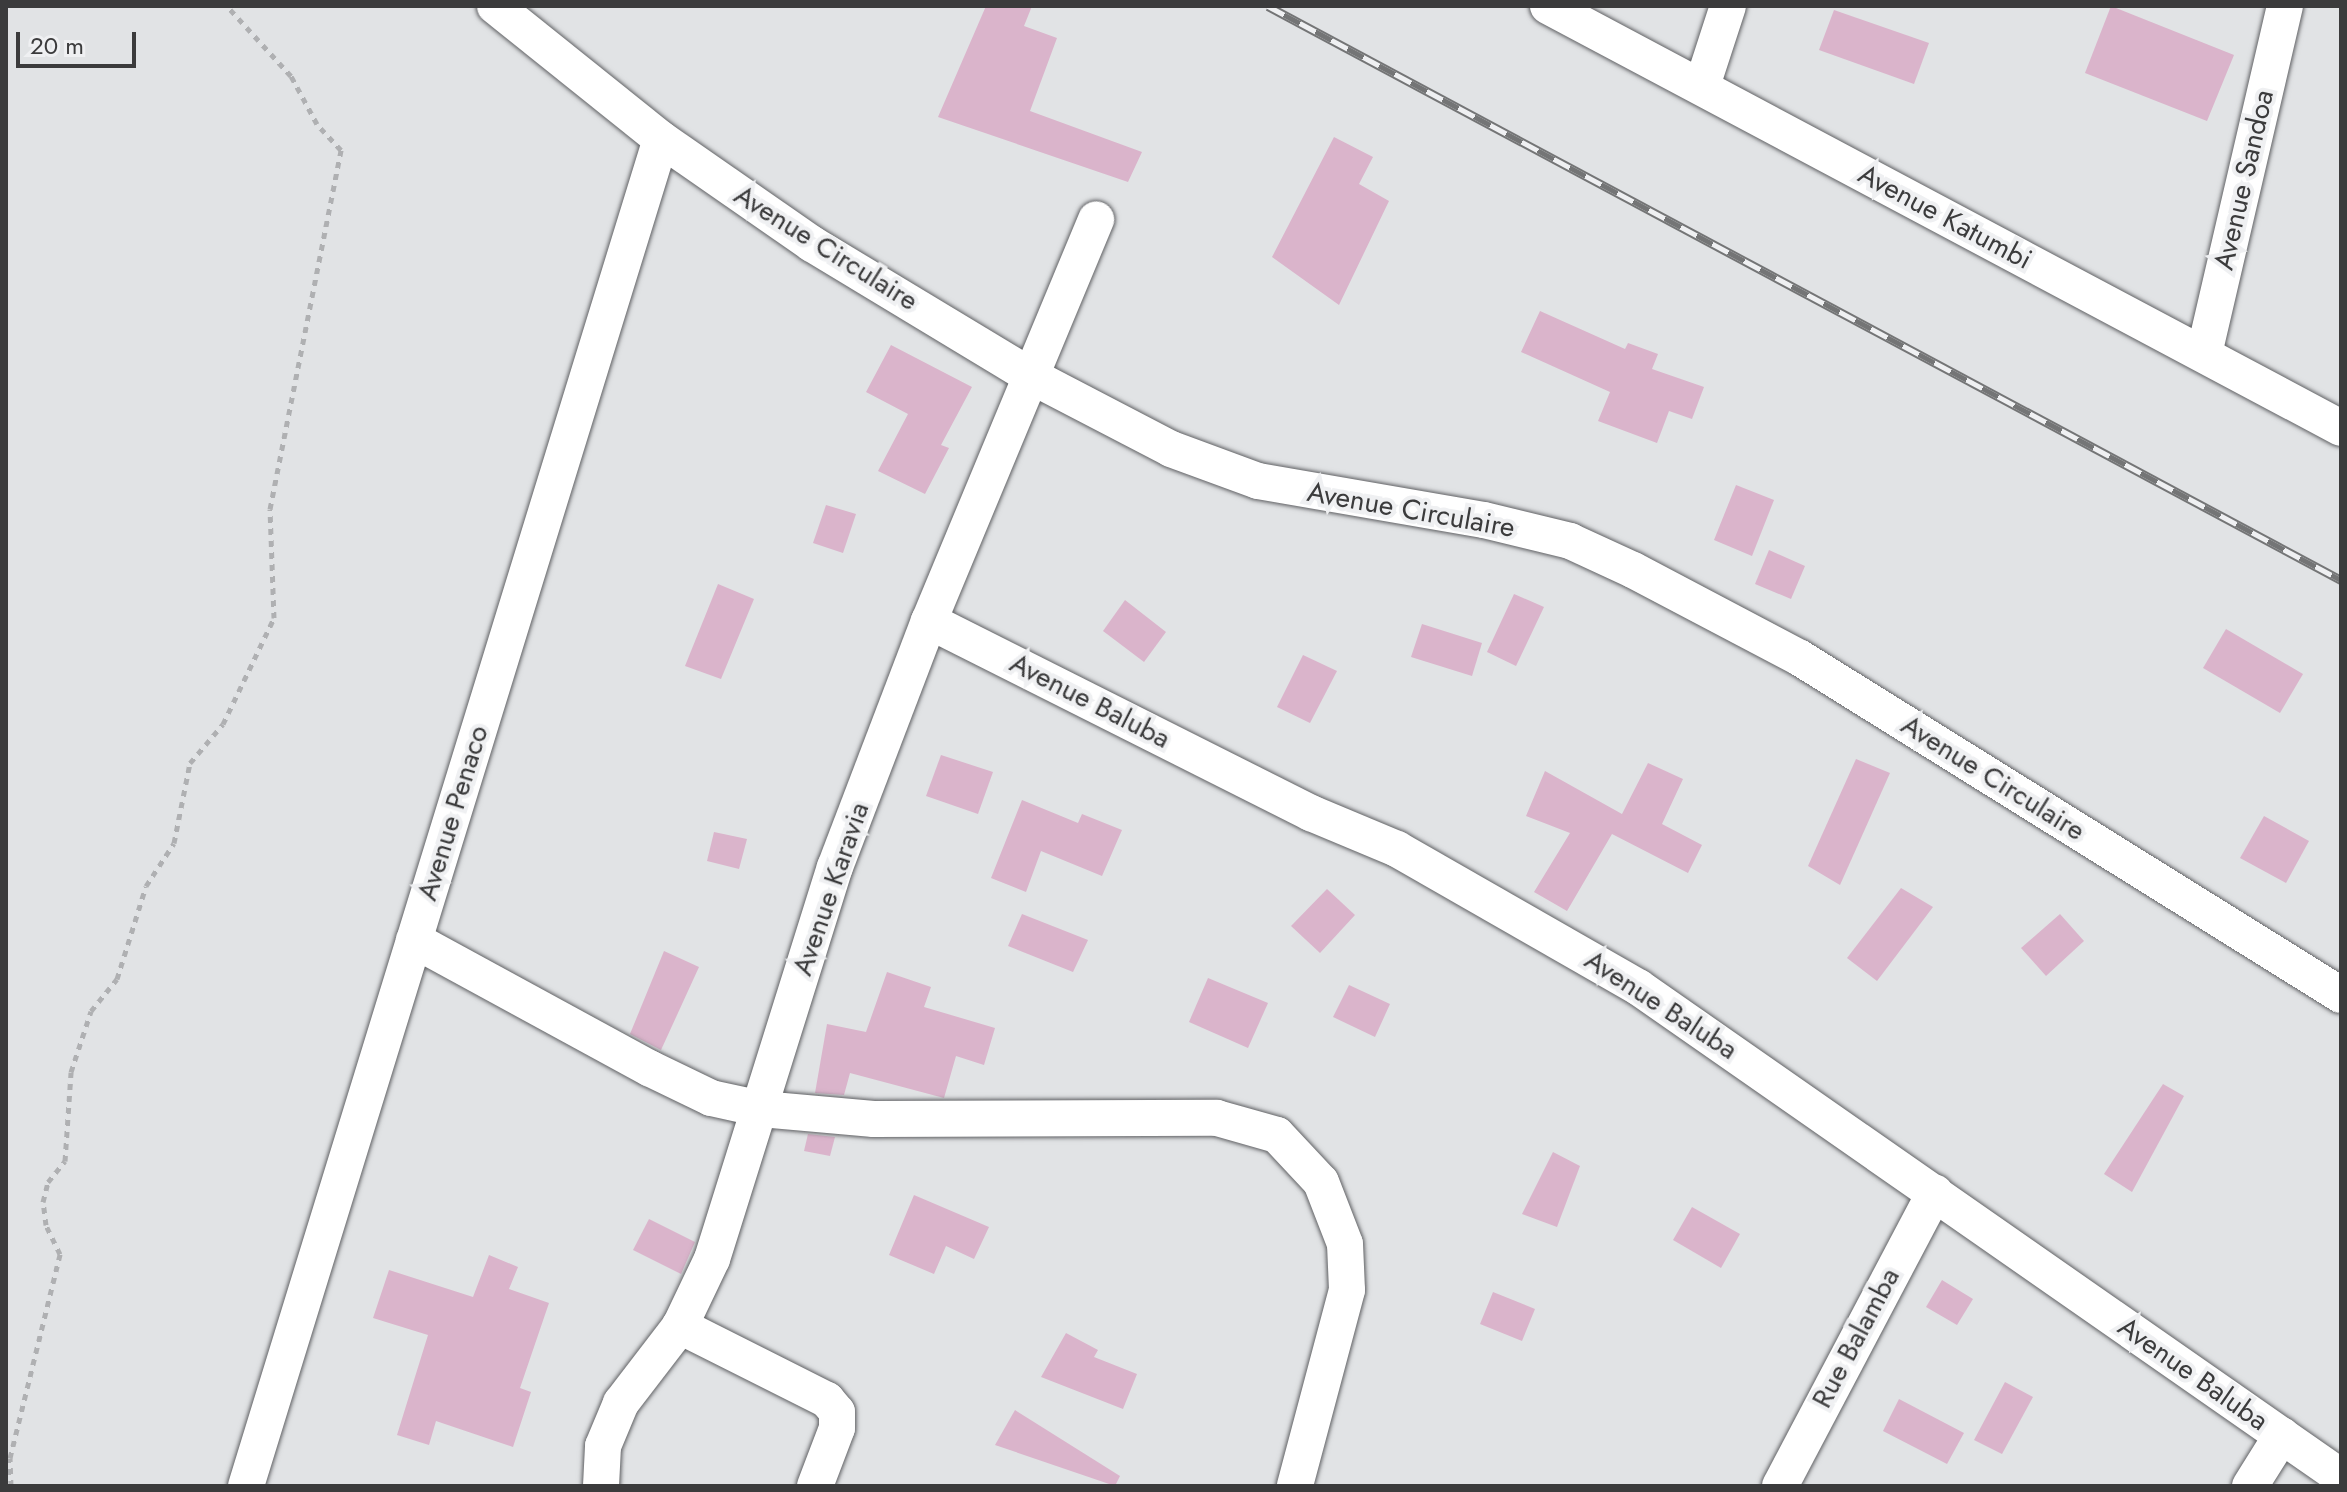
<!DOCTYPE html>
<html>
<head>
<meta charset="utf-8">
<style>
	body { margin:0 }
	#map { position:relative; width:2347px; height:1492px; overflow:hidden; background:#e1e3e5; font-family:Jost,sans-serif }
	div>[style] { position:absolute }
	.building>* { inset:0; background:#dab4cb }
	.path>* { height:5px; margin-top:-2.5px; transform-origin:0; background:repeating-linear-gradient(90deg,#afb0b2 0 6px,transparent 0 12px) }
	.roads { filter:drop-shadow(0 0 2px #606164) drop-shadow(0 0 2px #606164) }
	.street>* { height:36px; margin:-18px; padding:0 18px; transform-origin:18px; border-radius:18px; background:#fff }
	.rail>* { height:9px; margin-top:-4.5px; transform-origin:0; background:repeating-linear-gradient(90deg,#eff0f2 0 18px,#747576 0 36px); box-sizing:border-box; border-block:2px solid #747576 }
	span { translate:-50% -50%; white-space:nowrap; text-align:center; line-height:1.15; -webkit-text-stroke:8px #eff0f2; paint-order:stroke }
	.street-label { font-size:28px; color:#3b3b3c }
	.frame { position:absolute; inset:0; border:8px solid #3b3b3c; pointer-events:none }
	.scale { position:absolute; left:16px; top:32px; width:120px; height:36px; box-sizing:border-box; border:4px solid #3b3b3c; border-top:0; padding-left:10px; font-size:24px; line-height:28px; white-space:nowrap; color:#3b3b3c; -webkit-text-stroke:6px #eff0f2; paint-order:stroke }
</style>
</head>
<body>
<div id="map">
	<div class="building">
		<i style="clip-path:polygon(986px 6px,1032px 6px,1024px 26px,1057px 38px,1030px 111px,1142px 152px,1128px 182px,938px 117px)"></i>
		<i style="clip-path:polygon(2111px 6px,2234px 55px,2207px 121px,2085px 73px)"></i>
		<i style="clip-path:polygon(1834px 10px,1929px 43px,1914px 84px,1819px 50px)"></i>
		<i style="clip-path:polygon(1334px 137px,1373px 157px,1359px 184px,1389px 201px,1339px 305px,1272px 257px)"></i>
		<i style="clip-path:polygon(1540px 311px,1625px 349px,1628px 343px,1658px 354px,1652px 369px,1704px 387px,1692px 419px,1669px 411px,1657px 443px,1598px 421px,1610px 392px,1521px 352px)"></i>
		<i style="clip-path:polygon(891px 345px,972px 387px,941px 445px,949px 448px,925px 494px,878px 471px,908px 414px,866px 392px)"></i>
		<i style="clip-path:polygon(1736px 485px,1774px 500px,1752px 556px,1714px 540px)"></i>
		<i style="clip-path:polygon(826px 505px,856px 514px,843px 553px,813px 543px)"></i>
		<i style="clip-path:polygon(1769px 550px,1805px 566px,1791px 599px,1755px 584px)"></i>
		<i style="clip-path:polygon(718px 584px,754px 599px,721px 679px,685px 666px)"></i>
		<i style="clip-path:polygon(1514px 594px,1544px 607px,1516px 666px,1487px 652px)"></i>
		<i style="clip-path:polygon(1125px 600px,1166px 632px,1144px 662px,1103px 631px)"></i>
		<i style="clip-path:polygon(1422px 624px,1482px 643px,1472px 676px,1411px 657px)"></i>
		<i style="clip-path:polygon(2226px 629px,2303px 674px,2280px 713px,2203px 668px)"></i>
		<i style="clip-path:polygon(1303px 655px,1337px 671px,1310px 723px,1277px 707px)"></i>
		<i style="clip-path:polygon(941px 755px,993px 772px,978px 814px,926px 796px)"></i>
		<i style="clip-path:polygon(1856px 759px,1890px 773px,1840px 885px,1808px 866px)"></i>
		<i style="clip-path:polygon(1648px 763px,1683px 779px,1662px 824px,1702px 845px,1688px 873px,1612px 834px,1567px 911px,1534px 892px,1570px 833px,1526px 816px,1545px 771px,1622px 814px)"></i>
		<i style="clip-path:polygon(1022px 800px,1078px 823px,1082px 814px,1122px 830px,1102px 876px,1041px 851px,1026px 892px,991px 878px)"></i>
		<i style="clip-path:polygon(2264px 816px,2309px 841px,2286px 883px,2240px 858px)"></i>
		<i style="clip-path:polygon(714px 832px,747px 839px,739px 869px,707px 861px)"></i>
		<i style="clip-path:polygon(1901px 888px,1933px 907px,1877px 981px,1847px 958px)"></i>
		<i style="clip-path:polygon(1327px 889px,1355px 915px,1320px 953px,1291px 926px)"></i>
		<i style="clip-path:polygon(1022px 914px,1088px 940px,1073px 972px,1008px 946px)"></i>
		<i style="clip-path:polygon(2060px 914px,2084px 941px,2046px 976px,2021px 948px)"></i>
		<i style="clip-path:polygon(664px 951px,699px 967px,661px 1050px,630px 1034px)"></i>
		<i style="clip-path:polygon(887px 972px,931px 987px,924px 1007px,995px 1028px,984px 1065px,956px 1056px,944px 1098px,850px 1073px,844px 1095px,815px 1093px,827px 1024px,866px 1032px)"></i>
		<i style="clip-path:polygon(1208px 978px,1268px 1003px,1248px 1048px,1189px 1022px)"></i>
		<i style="clip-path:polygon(1349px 985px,1390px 1004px,1375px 1037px,1333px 1017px)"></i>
		<i style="clip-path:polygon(2163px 1084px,2184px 1096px,2132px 1192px,2104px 1174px)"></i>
		<i style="clip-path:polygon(808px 1134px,835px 1137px,830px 1156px,804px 1151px)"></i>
		<i style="clip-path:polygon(1553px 1152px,1580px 1166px,1557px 1227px,1522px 1214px)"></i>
		<i style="clip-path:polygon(914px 1195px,989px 1227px,974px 1259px,946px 1246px,934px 1274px,889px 1255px)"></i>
		<i style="clip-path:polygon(1692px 1207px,1740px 1234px,1721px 1268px,1673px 1240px)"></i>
		<i style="clip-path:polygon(649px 1219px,695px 1242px,681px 1274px,633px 1250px)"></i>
		<i style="clip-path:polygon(489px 1255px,518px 1267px,509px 1289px,549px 1303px,520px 1388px,531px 1392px,513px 1447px,436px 1421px,429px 1445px,397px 1435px,428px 1335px,373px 1318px,389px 1270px,473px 1297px)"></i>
		<i style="clip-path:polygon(1942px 1280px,1973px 1299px,1957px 1325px,1926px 1307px)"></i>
		<i style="clip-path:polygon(1493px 1292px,1535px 1309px,1522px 1341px,1480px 1324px)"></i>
		<i style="clip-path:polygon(1066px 1333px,1098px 1350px,1094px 1357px,1137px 1374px,1123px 1409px,1041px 1377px)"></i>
		<i style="clip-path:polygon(2005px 1382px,2033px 1397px,2002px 1454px,1974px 1440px)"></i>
		<i style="clip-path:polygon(1899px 1399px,1964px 1433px,1947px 1464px,1883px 1431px)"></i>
		<i style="clip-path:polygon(1015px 1410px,1120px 1476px,1115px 1486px,995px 1445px)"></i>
	</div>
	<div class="path">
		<i style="left:11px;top:1486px;width:28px;rotate:-92deg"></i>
		<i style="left:10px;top:1458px;width:210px;rotate:-76.2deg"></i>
		<i style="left:60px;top:1254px;width:32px;rotate:-116deg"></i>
		<i style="left:46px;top:1225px;width:23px;rotate:-97deg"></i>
		<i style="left:43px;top:1202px;width:21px;rotate:-76deg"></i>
		<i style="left:48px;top:1182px;width:27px;rotate:-51deg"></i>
		<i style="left:65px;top:1161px;width:89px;rotate:-86.1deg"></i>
		<i style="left:71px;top:1072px;width:64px;rotate:-71.8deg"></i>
		<i style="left:91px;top:1011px;width:41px;rotate:-50.9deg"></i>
		<i style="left:117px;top:979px;width:97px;rotate:-72.7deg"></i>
		<i style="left:146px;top:886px;width:51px;rotate:-56.9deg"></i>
		<i style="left:174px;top:843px;width:82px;rotate:-78.7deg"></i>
		<i style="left:190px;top:763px;width:51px;rotate:-49.8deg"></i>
		<i style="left:223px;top:724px;width:118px;rotate:-64.3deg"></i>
		<i style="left:274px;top:618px;width:109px;rotate:-92.1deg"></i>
		<i style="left:270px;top:509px;width:366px;rotate:-78.8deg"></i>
		<i style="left:341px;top:150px;width:35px;rotate:-133deg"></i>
		<i style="left:317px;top:124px;width:55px;rotate:-118.4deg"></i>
		<i style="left:291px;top:76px;width:95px;rotate:-132.4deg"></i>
	</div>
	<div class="roads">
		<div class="street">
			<i style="left:495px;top:6px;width:213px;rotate:38.7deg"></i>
			<i style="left:661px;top:139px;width:184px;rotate:34.8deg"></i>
			<i style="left:812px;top:244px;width:253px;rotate:31.1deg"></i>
			<i style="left:1029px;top:375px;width:160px;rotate:27.5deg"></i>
			<i style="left:1171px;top:449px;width:93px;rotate:20.2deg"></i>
			<i style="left:1258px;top:481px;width:229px;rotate:9.8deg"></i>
			<i style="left:1484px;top:520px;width:89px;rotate:13.7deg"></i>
			<i style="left:1570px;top:541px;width:69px;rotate:24.7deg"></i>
			<i style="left:1633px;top:570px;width:189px;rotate:27.8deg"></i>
			<i style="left:1800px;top:658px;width:637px;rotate:31.92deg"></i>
			<i style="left:1548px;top:6px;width:898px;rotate:28.02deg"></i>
			<i style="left:1702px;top:86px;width:84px;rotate:-72deg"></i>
			<i style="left:2204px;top:354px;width:357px;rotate:-76.9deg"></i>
			<i style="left:929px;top:621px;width:428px;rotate:26.7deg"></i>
			<i style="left:1311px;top:813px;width:93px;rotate:22.7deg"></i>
			<i style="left:1397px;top:849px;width:278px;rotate:29.8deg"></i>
			<i style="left:1638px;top:987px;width:857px;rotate:34.88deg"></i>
			<i style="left:414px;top:940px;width:268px;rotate:28.6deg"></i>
			<i style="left:649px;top:1068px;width:69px;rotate:25.8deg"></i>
			<i style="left:711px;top:1098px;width:51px;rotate:12.4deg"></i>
			<i style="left:761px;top:1109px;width:113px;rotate:5.1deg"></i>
			<i style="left:874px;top:1119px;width:343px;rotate:-0.2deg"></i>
			<i style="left:1217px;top:1118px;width:62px;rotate:15.8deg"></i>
			<i style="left:1277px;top:1135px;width:64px;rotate:46.9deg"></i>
			<i style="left:1321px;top:1182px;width:66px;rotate:68.8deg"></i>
			<i style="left:1345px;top:1244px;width:46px;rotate:87.5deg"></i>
			<i style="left:1347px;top:1290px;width:203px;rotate:104.9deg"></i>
			<i style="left:246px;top:1486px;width:1409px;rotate:-72.88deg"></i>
			<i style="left:601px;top:1486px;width:40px;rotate:-87.1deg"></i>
			<i style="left:603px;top:1446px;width:47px;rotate:-67.3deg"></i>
			<i style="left:621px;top:1403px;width:97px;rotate:-52.5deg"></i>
			<i style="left:815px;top:1486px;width:62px;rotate:-69.2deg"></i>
			<i style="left:837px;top:1428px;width:16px;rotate:-90deg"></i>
			<i style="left:837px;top:1412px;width:16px;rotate:-130deg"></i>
			<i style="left:827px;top:1400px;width:165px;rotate:-153.3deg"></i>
			<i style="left:680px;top:1326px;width:74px;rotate:-64.5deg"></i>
			<i style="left:712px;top:1259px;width:411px;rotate:-72.6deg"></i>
			<i style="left:835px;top:867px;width:263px;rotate:-69.1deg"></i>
			<i style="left:929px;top:621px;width:435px;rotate:-67.4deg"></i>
			<i style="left:1780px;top:1486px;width:332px;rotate:-62.2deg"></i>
			<i style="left:2250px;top:1486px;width:60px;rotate:-57.9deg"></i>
		</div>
	</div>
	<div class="rail">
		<i style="left:1268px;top:6px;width:1217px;rotate:28.14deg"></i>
	</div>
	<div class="street-label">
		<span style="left:2244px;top:180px;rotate:-77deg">Avenue Sandoa</span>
		<span style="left:1945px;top:217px;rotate:28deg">Avenue Katumbi</span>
		<span style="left:826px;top:248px;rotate:32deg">Avenue Circulaire</span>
		<span style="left:1411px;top:510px;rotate:10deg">Avenue Circulaire</span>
		<span style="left:1090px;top:701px;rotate:27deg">Avenue Baluba</span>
		<span style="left:1993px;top:778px;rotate:32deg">Avenue Circulaire</span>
		<span style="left:453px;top:813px;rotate:-73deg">Avenue Penaco</span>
		<span style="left:831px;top:889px;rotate:-71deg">Avenue Karavia</span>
		<span style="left:1661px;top:1005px;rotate:33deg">Avenue Baluba</span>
		<span style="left:1856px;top:1338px;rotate:-62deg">Rue Balamba</span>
		<span style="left:2193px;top:1374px;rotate:35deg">Avenue Baluba</span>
	</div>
	<div class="frame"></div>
	<div class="scale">20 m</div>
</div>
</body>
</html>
